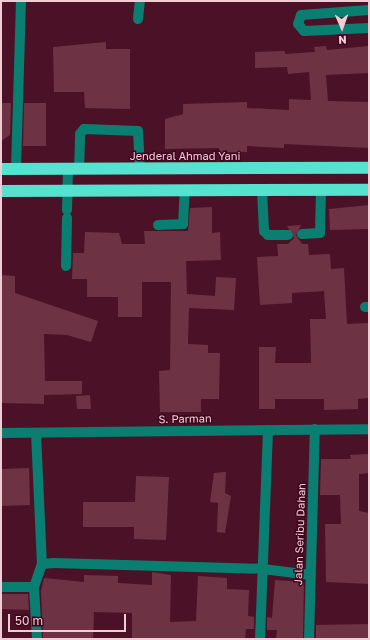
<!DOCTYPE html>
<html>
<head>
<meta charset="utf-8">
<style>
	body { margin:0 }
	#map { position:relative; width:370px; height:640px; overflow:hidden; background:#4b1227; font-family:"Golos Text",sans-serif }
	div>[style] { position:absolute }
	.building>* { inset:0; background:#6e3245 }
	.minor>* { height:10px; margin:-5px; padding:0 5px; transform-origin:5px; border-radius:5px; background:#097e71 }
	.highway>* { height:12px; margin:-6px; padding:0 6px; transform-origin:6px; border-radius:6px; background:#55e3cf }
	span { translate:-50% -50%; white-space:nowrap; text-align:center; line-height:1.15; -webkit-text-stroke:3px #3f061d; paint-order:stroke }
	.street-label { font-size:11px; color:#f1ccd5 }
	.frame { position:absolute; inset:0; border:2px solid #f1ccd5; pointer-events:none }
	.north { position:absolute; left:322px; top:8px; width:40px; height:40px; -webkit-text-stroke:3px #3f061d; paint-order:stroke; rotate:178deg; font-size:11px; font-weight:700; line-height:16px; text-align:center; color:#f1ccd5 }
	.north::after { content:''; display:block; margin:auto; width:14px; height:18px; background:#f1ccd5; clip-path:polygon(50% 0,100% 100%,50% 72%,0 100%) }
	.scale { position:absolute; left:8px; top:614px; width:118px; height:18px; box-sizing:border-box; border:2px solid #f1ccd5; border-top:0; padding-left:5px; font-size:12px; line-height:14px; white-space:nowrap; color:#f1ccd5; -webkit-text-stroke:3px #3f061d; paint-order:stroke }
</style>
</head>
<body>
<div id="map">
	<div class="building">
		<i style="clip-path:polygon(106px 42px,106px 49px,130px 49px,130px 109px,85px 108px,84px 92px,54px 92px,53px 47px)"></i>
		<i style="clip-path:polygon(326px 46px,327px 50px,369px 46px,369px 73px,326px 75px,328px 101px,369px 102px,369px 148px,284px 144px,284px 148px,247px 146px,247px 152px,219px 153px,219px 148px,165px 149px,165px 119px,183px 114px,183px 104px,247px 102px,247px 108px,289px 110px,289px 99px,311px 100px,309px 72px,288px 74px,287px 67px,255px 68px,255px 52px,285px 51px,285px 54px,315px 52px,314px 47px)"></i>
		<i style="clip-path:polygon(1px 103px,11px 103px,10px 135px,1px 141px)"></i>
		<i style="clip-path:polygon(24px 103px,46px 103px,46px 146px,23px 146px)"></i>
		<i style="clip-path:polygon(369px 205px,369px 229px,330px 230px,329px 209px)"></i>
		<i style="clip-path:polygon(212px 207px,212px 233px,220px 232px,221px 260px,186px 261px,187px 294px,215px 296px,216px 277px,236px 278px,234px 310px,189px 308px,188px 344px,208px 345px,208px 353px,220px 353px,219px 399px,201px 399px,201px 412px,160px 412px,159px 371px,170px 370px,171px 282px,142px 282px,142px 317px,118px 317px,118px 297px,87px 297px,87px 279px,72px 279px,73px 253px,84px 253px,85px 232px,119px 233px,122px 244px,145px 244px,144px 231px,188px 231px,190px 208px)"></i>
		<i style="clip-path:polygon(301px 225px,296px 235px,302px 244px,308px 244px,309px 255px,330px 254px,331px 269px,344px 268px,347px 324px,369px 323px,369px 398px,358px 399px,358px 409px,324px 410px,324px 399px,275px 399px,275px 409px,259px 409px,259px 347px,276px 347px,275px 363px,311px 363px,310px 319px,326px 319px,324px 291px,292px 293px,292px 303px,260px 305px,257px 257px,278px 256px,277px 244px,288px 244px,294px 238px,287px 226px)"></i>
		<i style="clip-path:polygon(1px 275px,15px 276px,15px 293px,98px 321px,91px 342px,67px 335px,44px 334px,45px 381px,82px 381px,82px 394px,44px 395px,44px 404px,1px 403px)"></i>
		<i style="clip-path:polygon(90px 395px,91px 409px,77px 409px,76px 396px)"></i>
		<i style="clip-path:polygon(369px 454px,369px 473px,359px 474px,359px 511px,369px 513px,369px 584px,326px 582px,325px 524px,341px 524px,340px 495px,320px 495px,321px 459px,351px 459px,350px 455px)"></i>
		<i style="clip-path:polygon(29px 468px,30px 505px,1px 506px,1px 469px)"></i>
		<i style="clip-path:polygon(226px 472px,225px 493px,231px 496px,225px 533px,217px 532px,218px 503px,210px 502px,214px 473px)"></i>
		<i style="clip-path:polygon(136px 476px,169px 477px,166px 540px,134px 539px,134px 527px,83px 527px,83px 502px,135px 502px)"></i>
		<i style="clip-path:polygon(152px 572px,171px 575px,170px 622px,196px 621px,198px 576px,227px 578px,227px 589px,249px 590px,248px 616px,254px 617px,254px 629px,246px 629px,245px 639px,132px 639px,132px 613px,94px 612px,93px 639px,43px 639px,41px 591px,44px 578px,84px 582px,84px 575px,118px 576px,118px 583px,152px 585px)"></i>
		<i style="clip-path:polygon(275px 580px,304px 582px,303px 639px,276px 639px,277px 630px,267px 630px,267px 617px,272px 618px)"></i>
		<i style="clip-path:polygon(1px 594px,28px 594px,29px 610px,1px 609px)"></i>
		<i style="clip-path:polygon(369px 624px,369px 638px,316px 639px,316px 625px)"></i>
	</div>
	<div class="minor">
		<i style="left:369px;top:10px;width:68px;rotate:175.8deg"></i>
		<i style="left:301px;top:15px;width:9px;rotate:108deg"></i>
		<i style="left:298px;top:24px;width:9px;rotate:49deg"></i>
		<i style="left:304px;top:31px;width:65px;rotate:-2.6deg"></i>
		<i style="left:138px;top:19px;width:18px;rotate:-84deg"></i>
		<i style="left:16px;top:169px;width:168px;rotate:-88.3deg"></i>
		<i style="left:79px;top:169px;width:35px;rotate:-88deg"></i>
		<i style="left:80px;top:134px;width:6px;rotate:-51deg"></i>
		<i style="left:84px;top:129px;width:54px;rotate:2.1deg"></i>
		<i style="left:138px;top:131px;width:38px;rotate:87deg"></i>
		<i style="left:262px;top:190px;width:41px;rotate:87.2deg"></i>
		<i style="left:264px;top:231px;width:6px;rotate:45deg"></i>
		<i style="left:268px;top:235px;width:20px"></i>
		<i style="left:67px;top:210px;width:40px;rotate:-88.6deg"></i>
		<i style="left:158px;top:225px;width:25px;rotate:-2deg"></i>
		<i style="left:183px;top:224px;width:34px;rotate:-87deg"></i>
		<i style="left:302px;top:234px;width:18px;rotate:-3deg"></i>
		<i style="left:320px;top:233px;width:43px;rotate:-88.7deg"></i>
		<i style="left:66px;top:266px;width:48px;rotate:-88.8deg"></i>
		<i style="left:365px;top:307px;width:4px"></i>
		<i style="left:1px;top:433px;width:368px;rotate:-0.6deg"></i>
		<i style="left:36px;top:433px;width:131px;rotate:87.4deg"></i>
		<i style="left:1px;top:587px;width:33px"></i>
		<i style="left:34px;top:587px;width:24px;rotate:-71deg"></i>
		<i style="left:42px;top:564px;width:12px;rotate:-5deg"></i>
		<i style="left:54px;top:563px;width:209px;rotate:1.6deg"></i>
		<i style="left:263px;top:569px;width:48px;rotate:7.1deg"></i>
		<i style="left:34px;top:587px;width:52px;rotate:86.7deg"></i>
		<i style="left:260px;top:639px;width:209px;rotate:-87.8deg"></i>
		<i style="left:309px;top:639px;width:210px;rotate:-88.4deg"></i>
	</div>
	<div class="highway">
		<i style="left:1px;top:169px;width:368px;rotate:-0.2deg"></i>
		<i style="left:1px;top:191px;width:368px;rotate:-0.2deg"></i>
	</div>
	<div class="street-label">
		<span style="left:185px;top:156px">Jenderal Ahmad Yani</span>
		<span style="left:185px;top:419px;rotate:-1deg">S. Parman</span>
		<span style="left:300px;top:534px;rotate:-88deg">Jalan Seribu Dahan</span>
	</div>
	<div class="frame"></div>
	<div class="north">N</div>
	<div class="scale">50 m</div>
</div>
</body>
</html>
